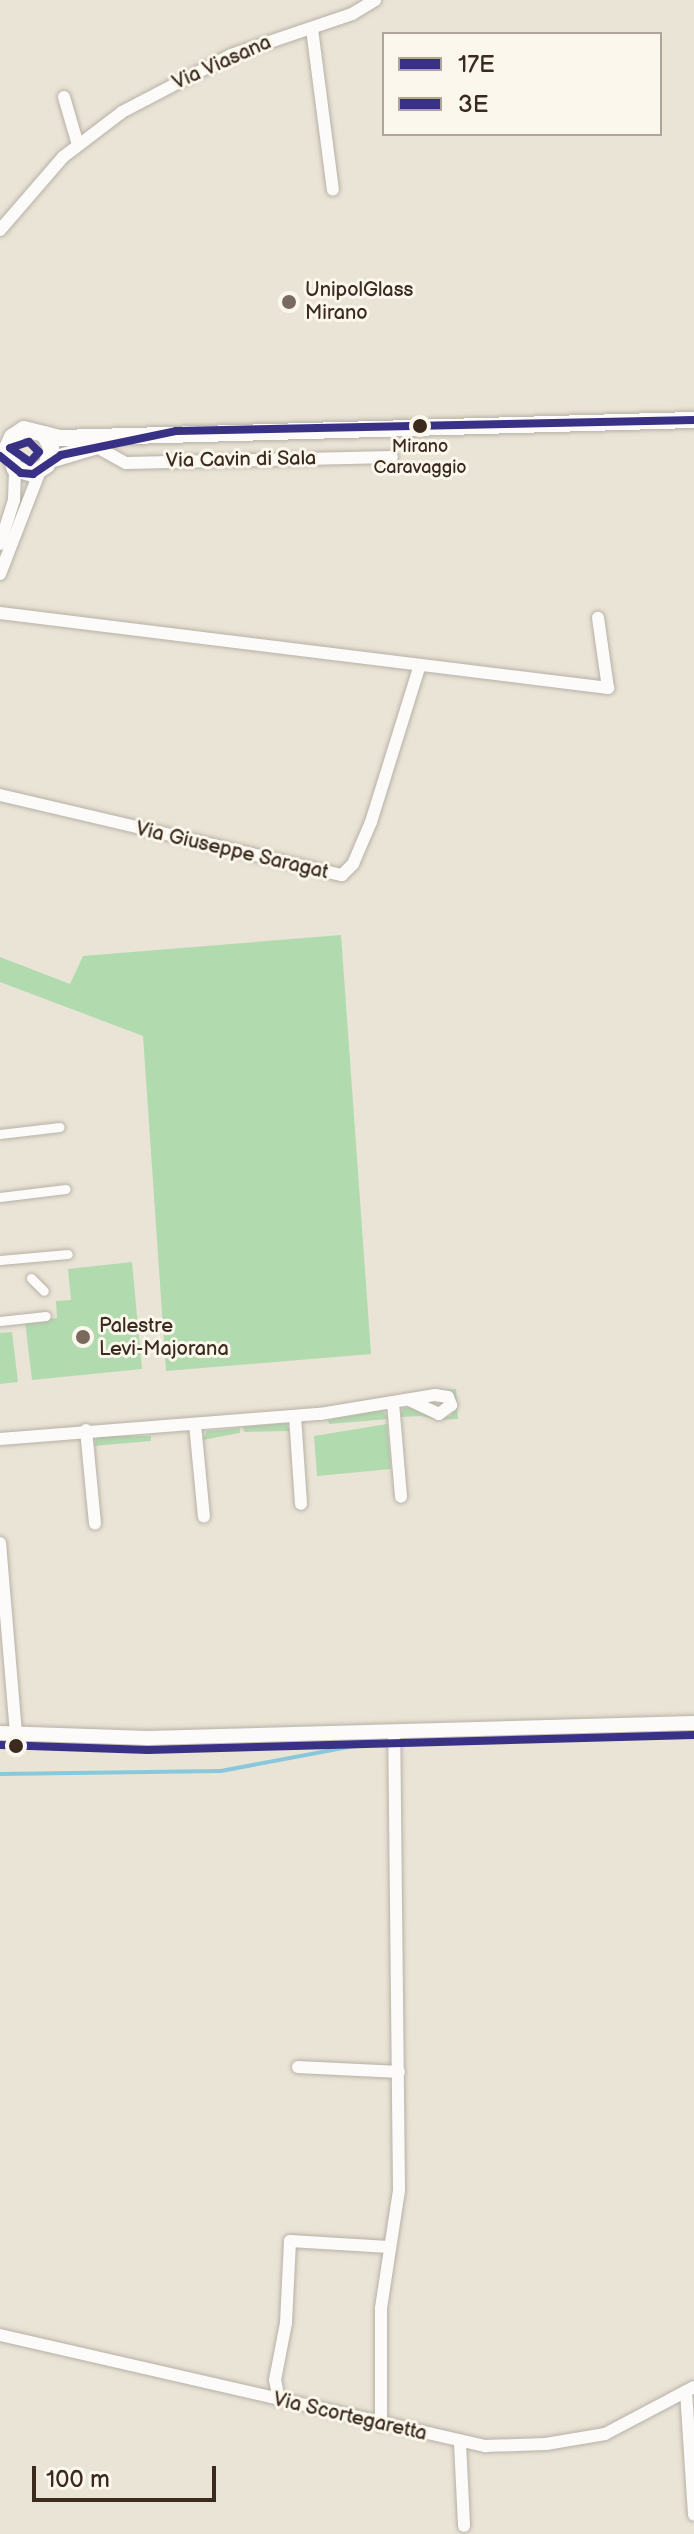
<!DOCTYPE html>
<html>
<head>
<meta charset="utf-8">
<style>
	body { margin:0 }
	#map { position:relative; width:694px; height:2534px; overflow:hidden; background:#eae4d6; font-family:"Balsamiq Sans",sans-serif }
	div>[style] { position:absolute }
	.green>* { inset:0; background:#b2daaf }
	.stream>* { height:4px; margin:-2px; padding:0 2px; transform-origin:2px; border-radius:2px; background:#89c8dc }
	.roads { filter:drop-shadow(0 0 2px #b6b1a7) drop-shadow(0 0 2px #b6b1a7) }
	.pedestrian>* { height:9px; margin:-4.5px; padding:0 4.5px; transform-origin:4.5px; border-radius:4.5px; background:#fcfbf9 }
	.minor>* { height:12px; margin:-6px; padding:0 6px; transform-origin:6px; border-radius:6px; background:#fcfbf9 }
	.tertiary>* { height:14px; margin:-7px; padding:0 7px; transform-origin:7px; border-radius:7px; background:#fcfbf9 }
	.secondary>* { height:16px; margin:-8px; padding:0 8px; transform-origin:8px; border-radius:8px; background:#fcfbf9 }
	.bus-1>* { height:8px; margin:-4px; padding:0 4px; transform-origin:4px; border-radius:4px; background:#393185 }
	.bus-2>* { height:8px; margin:-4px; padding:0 4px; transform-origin:4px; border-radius:4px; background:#393185 }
	.dots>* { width:22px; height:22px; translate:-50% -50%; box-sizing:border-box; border:4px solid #fbf7ec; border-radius:50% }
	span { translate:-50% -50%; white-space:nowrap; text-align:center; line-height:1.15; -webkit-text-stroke:6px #fbf7ec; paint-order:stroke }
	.bus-label { font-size:18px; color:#3b2a1e }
	.street-label { font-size:20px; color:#3b2a1e }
	.poi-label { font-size:20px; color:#3b2a1e }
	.left { translate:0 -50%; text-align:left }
	.legend { position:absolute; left:382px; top:32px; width:280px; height:104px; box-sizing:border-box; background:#fbf7ec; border:2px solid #aea59a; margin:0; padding:10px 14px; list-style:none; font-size:24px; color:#3b2a1e }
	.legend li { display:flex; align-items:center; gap:16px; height:40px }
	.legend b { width:40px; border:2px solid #aea59a }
	.scale { position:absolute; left:32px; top:2466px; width:184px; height:36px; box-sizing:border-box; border:4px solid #3b2a1e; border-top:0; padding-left:10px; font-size:24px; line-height:28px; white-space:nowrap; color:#3b2a1e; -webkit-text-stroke:6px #fbf7ec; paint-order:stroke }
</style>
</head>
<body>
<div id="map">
	<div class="green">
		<i style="clip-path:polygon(341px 935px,371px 1354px,166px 1371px,143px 1036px,0 982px,0 957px,70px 984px,83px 956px)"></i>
		<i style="clip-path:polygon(132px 1262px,142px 1369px,32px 1380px,25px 1321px,57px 1318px,56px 1301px,71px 1300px,68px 1269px)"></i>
		<i style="clip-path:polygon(12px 1332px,18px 1382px,0 1384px,0 1333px)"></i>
		<i style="clip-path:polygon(456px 1389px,458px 1419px,439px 1420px,421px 1416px,400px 1417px,403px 1408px,422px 1407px,441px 1418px,451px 1416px,456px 1406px,427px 1392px)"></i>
		<i style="clip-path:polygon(382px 1410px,389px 1419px,329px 1424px,328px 1420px)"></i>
		<i style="clip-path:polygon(286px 1423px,290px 1431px,244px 1432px,243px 1427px)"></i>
		<i style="clip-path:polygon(387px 1424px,391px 1469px,317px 1476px,314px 1436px)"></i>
		<i style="clip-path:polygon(240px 1428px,240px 1433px,202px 1440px,207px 1431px)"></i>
		<i style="clip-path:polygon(97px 1436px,151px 1436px,151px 1441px,94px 1446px)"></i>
	</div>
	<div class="stream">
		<i style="left:0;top:1774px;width:221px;rotate:-0.8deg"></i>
		<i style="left:221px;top:1771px;width:139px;rotate:-10.7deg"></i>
		<i style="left:358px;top:1745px;width:336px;rotate:-1.5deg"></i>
	</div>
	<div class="roads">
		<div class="pedestrian">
			<i style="left:0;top:1134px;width:60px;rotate:-6.7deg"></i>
			<i style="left:0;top:1197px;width:66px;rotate:-6.9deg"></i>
			<i style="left:0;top:1260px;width:68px;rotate:-5deg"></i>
			<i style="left:31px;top:1278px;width:18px;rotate:45deg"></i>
			<i style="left:0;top:1321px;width:46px;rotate:-6.2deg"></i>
		</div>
		<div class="minor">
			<i style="left:312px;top:29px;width:162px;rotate:82.6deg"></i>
			<i style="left:64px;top:97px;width:50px;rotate:73.7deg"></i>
			<i style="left:0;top:230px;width:96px;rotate:-49.2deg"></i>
			<i style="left:63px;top:157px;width:74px;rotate:-37.3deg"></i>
			<i style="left:122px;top:112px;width:123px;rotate:-27.6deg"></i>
			<i style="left:231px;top:55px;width:128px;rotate:-18.7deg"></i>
			<i style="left:352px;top:14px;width:27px;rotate:-31deg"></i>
			<i style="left:95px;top:446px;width:35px;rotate:29deg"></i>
			<i style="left:126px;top:463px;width:266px;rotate:-1.3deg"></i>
			<i style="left:0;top:544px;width:46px;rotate:-72.3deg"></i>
			<i style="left:14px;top:500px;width:31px;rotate:-88deg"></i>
			<i style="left:0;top:574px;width:110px;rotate:-68.8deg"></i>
			<i style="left:0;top:613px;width:613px;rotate:7.03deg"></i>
			<i style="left:608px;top:688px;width:71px;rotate:-98.1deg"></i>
			<i style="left:0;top:795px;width:351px;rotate:13.2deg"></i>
			<i style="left:342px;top:875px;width:16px;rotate:-45deg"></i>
			<i style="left:353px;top:864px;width:46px;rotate:-66.8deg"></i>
			<i style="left:371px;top:822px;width:161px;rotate:-72.7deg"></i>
			<i style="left:393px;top:1403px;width:94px;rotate:85.1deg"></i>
			<i style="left:295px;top:1416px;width:88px;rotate:86.1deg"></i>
			<i style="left:195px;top:1424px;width:93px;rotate:84.5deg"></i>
			<i style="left:86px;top:1430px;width:94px;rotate:84.5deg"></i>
			<i style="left:0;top:1439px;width:321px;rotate:-4.5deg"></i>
			<i style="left:320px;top:1414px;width:117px;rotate:-9.4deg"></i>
			<i style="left:435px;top:1395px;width:13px;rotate:9deg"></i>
			<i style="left:448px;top:1397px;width:9px;rotate:69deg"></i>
			<i style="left:451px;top:1405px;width:15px;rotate:143deg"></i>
			<i style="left:439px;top:1414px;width:31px;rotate:-155deg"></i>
			<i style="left:0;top:1543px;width:193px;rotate:85.2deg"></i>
			<i style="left:298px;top:2067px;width:101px;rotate:2.8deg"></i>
			<i style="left:0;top:2335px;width:498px;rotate:12.9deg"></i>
			<i style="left:485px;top:2446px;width:61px;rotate:-1.9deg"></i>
			<i style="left:546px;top:2444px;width:60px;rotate:-9.6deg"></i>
			<i style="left:605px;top:2434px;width:101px;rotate:-27.8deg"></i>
			<i style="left:686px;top:2391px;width:124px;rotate:86.3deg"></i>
			<i style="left:279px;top:2400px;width:20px;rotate:-101deg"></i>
			<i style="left:275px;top:2380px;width:58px;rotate:-79.1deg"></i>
			<i style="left:286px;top:2323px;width:82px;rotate:-87.2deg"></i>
			<i style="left:290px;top:2241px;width:99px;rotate:3.5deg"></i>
			<i style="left:381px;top:2425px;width:117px;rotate:-90deg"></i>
			<i style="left:381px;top:2308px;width:119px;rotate:-81.3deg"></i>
			<i style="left:399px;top:2190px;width:459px;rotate:-90.6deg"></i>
			<i style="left:460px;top:2443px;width:83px;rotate:87.2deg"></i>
		</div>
		<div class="tertiary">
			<i style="left:0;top:1733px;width:148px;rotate:1.9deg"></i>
			<i style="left:148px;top:1738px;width:546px;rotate:-1.57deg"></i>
		</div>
		<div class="secondary">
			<i style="left:44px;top:434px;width:15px;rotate:62deg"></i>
			<i style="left:51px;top:447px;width:18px;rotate:103deg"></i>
			<i style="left:47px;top:465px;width:17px;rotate:147deg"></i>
			<i style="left:33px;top:474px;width:19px;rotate:-164deg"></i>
			<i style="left:15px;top:469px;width:22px;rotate:-111deg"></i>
			<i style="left:7px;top:448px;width:12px;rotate:-66deg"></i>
			<i style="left:12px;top:437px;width:14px;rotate:-34deg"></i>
			<i style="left:24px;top:429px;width:37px;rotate:14deg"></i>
			<i style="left:60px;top:438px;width:634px;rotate:-1.63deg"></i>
			<i style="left:50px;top:460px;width:56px;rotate:-16.5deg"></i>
		</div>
	</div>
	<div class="bus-1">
		<i style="left:0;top:456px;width:27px;rotate:39deg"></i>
		<i style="left:21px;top:473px;width:12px;rotate:5deg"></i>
		<i style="left:33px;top:474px;width:34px;rotate:-34deg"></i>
		<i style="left:61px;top:455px;width:117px;rotate:-11.8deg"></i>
		<i style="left:176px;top:431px;width:518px;rotate:-1.22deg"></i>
	</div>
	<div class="bus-2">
		<i style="left:29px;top:442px;width:14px;rotate:45deg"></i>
		<i style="left:39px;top:452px;width:13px;rotate:132deg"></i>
		<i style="left:30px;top:462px;width:24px;rotate:-145deg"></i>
		<i style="left:10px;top:448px;width:20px;rotate:-18deg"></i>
		<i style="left:0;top:1745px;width:148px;rotate:1.9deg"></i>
		<i style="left:148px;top:1750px;width:546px;rotate:-1.57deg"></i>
	</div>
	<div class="dots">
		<i style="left:289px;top:302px;background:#786b5e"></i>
		<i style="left:420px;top:426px;background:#3b2a1e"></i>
		<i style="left:83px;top:1337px;background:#786b5e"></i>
		<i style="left:16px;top:1746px;background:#3b2a1e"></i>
	</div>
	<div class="bus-label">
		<span style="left:420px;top:458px">Mirano<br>Caravaggio</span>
	</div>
	<div class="street-label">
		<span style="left:222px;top:63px;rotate:-24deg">Via Viasana</span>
		<span style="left:241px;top:460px;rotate:-1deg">Via Cavin di Sala</span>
		<span style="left:232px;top:851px;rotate:13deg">Via Giuseppe Saragat</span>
		<span style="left:350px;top:2417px;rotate:13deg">Via Scortegaretta</span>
	</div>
	<div class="poi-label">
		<span class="left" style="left:305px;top:302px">UnipolGlass<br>Mirano</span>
		<span class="left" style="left:99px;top:1338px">Palestre<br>Levi-Majorana</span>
	</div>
	<ul class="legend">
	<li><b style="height:10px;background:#393185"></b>17E</li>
	<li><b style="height:10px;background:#393185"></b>3E</li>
	</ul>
	<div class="scale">100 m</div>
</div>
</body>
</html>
